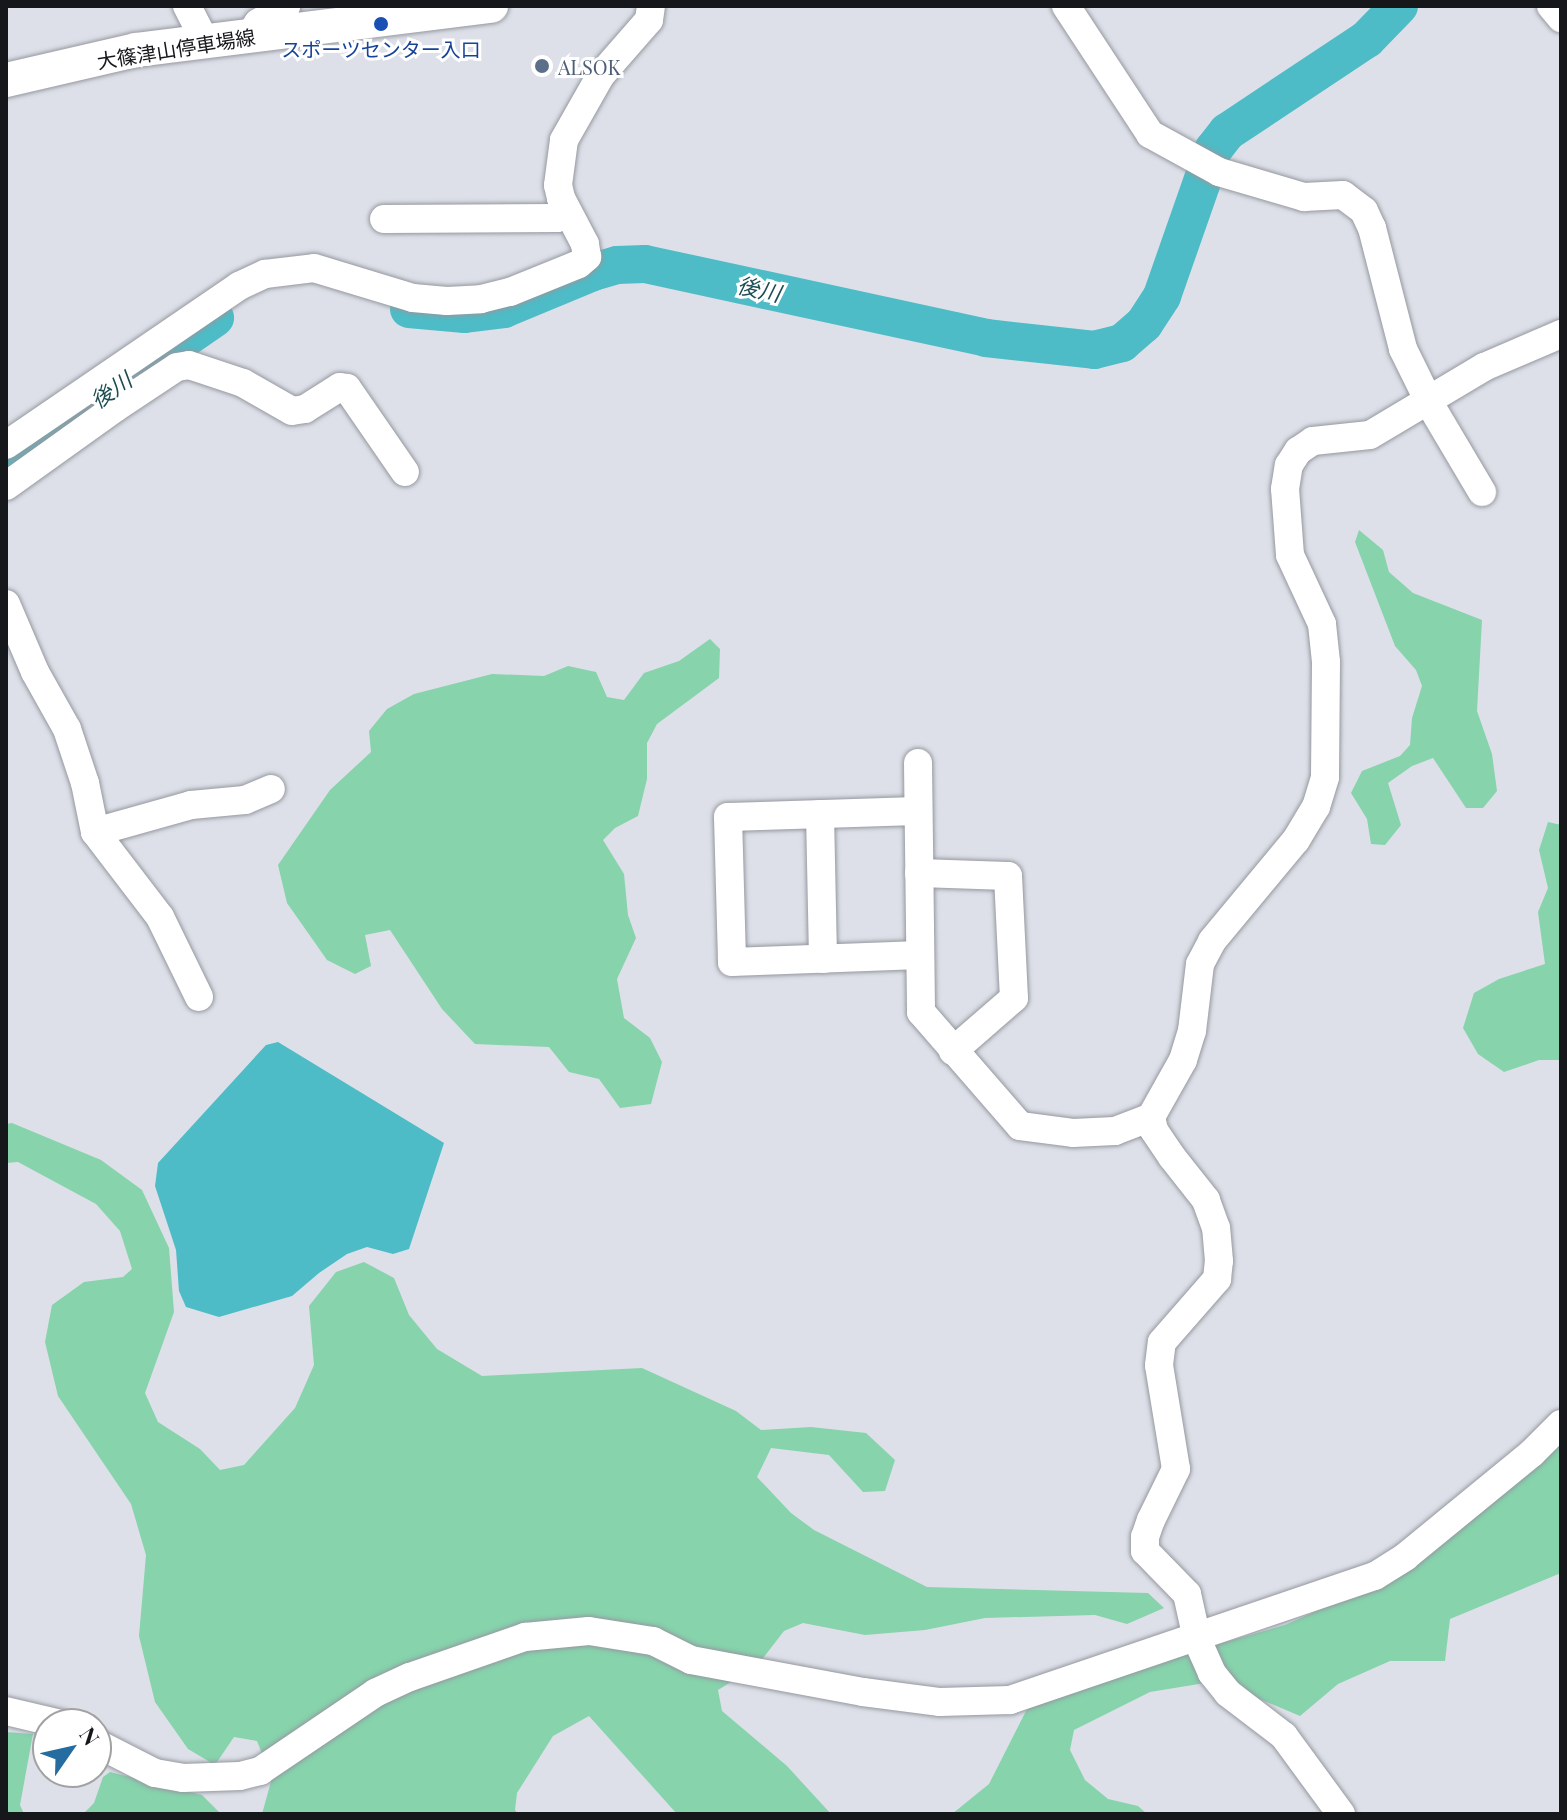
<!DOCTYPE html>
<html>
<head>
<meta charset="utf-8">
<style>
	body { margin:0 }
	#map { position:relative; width:1567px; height:1820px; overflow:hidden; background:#dde0e8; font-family:"Playfair Display","Noto Sans JP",serif }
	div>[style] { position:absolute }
	.green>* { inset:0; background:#86d3ac }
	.water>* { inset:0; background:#4dbcc6 }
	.river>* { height:38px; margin:-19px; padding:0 19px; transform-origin:19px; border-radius:19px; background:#4dbcc6 }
	.roads { filter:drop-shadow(0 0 2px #9598a0) drop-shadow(0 0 2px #9598a0) }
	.minor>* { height:28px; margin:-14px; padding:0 14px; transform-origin:14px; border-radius:14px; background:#fff }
	.major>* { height:34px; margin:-17px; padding:0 17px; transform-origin:17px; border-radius:17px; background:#fff }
	.dots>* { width:22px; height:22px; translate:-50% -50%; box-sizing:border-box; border:4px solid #fff; border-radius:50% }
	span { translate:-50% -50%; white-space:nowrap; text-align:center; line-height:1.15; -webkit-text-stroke:6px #fff; paint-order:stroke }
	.street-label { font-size:20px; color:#16171a }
	.transit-label { font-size:20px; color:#164399 }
	.service-label { font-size:20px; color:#4e5e75 }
	.left { translate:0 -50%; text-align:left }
	.water-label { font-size:22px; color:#1c4d52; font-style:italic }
	.frame { position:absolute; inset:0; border:8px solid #16171a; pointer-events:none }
	.north { position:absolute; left:32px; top:1708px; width:80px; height:80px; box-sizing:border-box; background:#fff; border:2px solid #a2a2a3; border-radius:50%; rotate:56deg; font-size:22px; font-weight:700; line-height:32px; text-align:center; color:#16171a }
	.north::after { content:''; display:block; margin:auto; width:28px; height:36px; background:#256ca0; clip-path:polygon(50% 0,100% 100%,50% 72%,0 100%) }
</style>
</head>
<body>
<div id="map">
	<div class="green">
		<i style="clip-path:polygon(1359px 530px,1383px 550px,1389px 572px,1413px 593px,1482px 620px,1477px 711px,1492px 754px,1497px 791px,1483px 808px,1466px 808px,1433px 758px,1412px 766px,1388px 783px,1401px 825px,1385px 845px,1371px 844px,1367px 819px,1351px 793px,1362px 771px,1400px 756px,1410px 745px,1412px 718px,1422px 686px,1416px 670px,1395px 646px,1355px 542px)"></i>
		<i style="clip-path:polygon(710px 639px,720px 649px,719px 678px,657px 724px,647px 743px,647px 779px,638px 816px,615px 828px,603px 840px,624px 874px,628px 915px,636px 938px,617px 979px,624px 1018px,650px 1038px,662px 1062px,651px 1104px,620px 1108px,599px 1079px,569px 1072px,549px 1047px,475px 1044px,442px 1009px,390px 930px,365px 935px,371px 966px,355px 974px,327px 960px,287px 903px,278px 865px,330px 790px,371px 752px,369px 731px,387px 709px,414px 694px,492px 674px,544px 676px,568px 666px,596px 672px,607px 697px,624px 700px,644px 673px,679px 661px)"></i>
		<i style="clip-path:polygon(1548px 822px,1561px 825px,1561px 1060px,1539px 1060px,1504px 1072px,1478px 1054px,1463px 1028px,1474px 993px,1499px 979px,1545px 964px,1538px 912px,1548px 888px,1539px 850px)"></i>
		<i style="clip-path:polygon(12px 1123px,101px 1160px,142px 1190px,169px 1248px,174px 1312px,145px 1393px,158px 1422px,200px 1449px,220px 1470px,244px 1465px,295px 1408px,314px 1365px,309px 1306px,336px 1272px,364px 1262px,394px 1278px,409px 1315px,437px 1349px,482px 1376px,642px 1368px,736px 1411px,761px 1430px,811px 1427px,866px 1433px,895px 1460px,885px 1491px,863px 1492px,829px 1455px,771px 1448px,757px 1477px,791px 1513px,814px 1530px,927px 1587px,1148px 1593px,1164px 1608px,1127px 1624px,1095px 1615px,985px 1618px,925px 1630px,865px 1635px,803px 1623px,784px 1631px,757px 1666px,718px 1690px,722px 1711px,787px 1766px,831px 1814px,677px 1814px,589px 1716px,553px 1736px,517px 1793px,515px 1810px,518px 1814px,262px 1814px,272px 1778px,257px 1741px,234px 1737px,215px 1765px,188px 1749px,155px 1702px,139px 1636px,146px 1555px,131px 1504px,58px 1396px,45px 1342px,52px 1305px,84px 1282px,123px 1277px,132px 1269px,120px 1231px,96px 1204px,18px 1162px,6px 1163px,6px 1124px)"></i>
		<i style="clip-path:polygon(1561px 1435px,1561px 1573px,1450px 1619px,1445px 1661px,1390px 1661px,1338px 1684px,1300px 1716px,1217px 1681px,1150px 1692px,1074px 1730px,1070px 1750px,1085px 1780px,1108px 1799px,1138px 1806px,1147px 1814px,952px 1814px,989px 1784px,1027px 1709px,1145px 1665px,1285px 1625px,1355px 1594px)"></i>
		<i style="clip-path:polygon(6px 1732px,33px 1734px,20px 1805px,24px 1814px,6px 1814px)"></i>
		<i style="clip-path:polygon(110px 1772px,202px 1795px,221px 1814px,83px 1814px,94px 1803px,103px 1777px)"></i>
	</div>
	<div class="water">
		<i style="clip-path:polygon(278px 1042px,444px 1143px,409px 1249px,393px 1254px,367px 1247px,347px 1254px,319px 1273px,292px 1296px,219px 1317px,186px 1307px,179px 1291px,176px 1250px,155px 1186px,158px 1163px,266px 1045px)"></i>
	</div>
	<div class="river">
		<i style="left:409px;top:309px;width:56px;rotate:5.1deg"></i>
		<i style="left:465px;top:314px;width:39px;rotate:-7deg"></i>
		<i style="left:504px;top:309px;width:96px;rotate:-22.6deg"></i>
		<i style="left:593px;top:272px;width:25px;rotate:-16deg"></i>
		<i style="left:617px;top:265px;width:28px;rotate:-2deg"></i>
		<i style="left:645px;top:264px;width:349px;rotate:12.2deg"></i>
		<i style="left:986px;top:338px;width:109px;rotate:6.3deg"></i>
		<i style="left:1094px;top:350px;width:29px;rotate:-14deg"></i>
		<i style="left:1122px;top:343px;width:29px;rotate:-41deg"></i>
		<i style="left:1144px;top:324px;width:33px;rotate:-57deg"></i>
		<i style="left:1162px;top:296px;width:155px;rotate:-70.7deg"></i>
		<i style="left:1213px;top:150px;width:23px;rotate:-52deg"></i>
		<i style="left:1227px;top:132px;width:168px;rotate:-33.6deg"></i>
		<i style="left:1367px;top:39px;width:46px;rotate:-45.9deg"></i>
		<i style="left:6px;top:462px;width:254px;rotate:-34.6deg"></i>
	</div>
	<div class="roads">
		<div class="minor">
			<i style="left:187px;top:6px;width:39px;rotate:63deg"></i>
			<i style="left:1066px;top:6px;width:153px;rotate:56.7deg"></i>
			<i style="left:1150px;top:134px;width:79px;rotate:28.8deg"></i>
			<i style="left:1219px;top:172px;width:89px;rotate:16.4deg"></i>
			<i style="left:1304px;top:197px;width:39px;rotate:-3deg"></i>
			<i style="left:1343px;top:195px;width:26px;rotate:37deg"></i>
			<i style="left:1364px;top:211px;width:19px;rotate:65deg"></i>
			<i style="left:1372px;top:228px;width:125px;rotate:75.6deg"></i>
			<i style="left:1403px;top:349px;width:64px;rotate:63.8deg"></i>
			<i style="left:1431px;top:406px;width:100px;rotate:59.3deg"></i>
			<i style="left:1551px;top:6px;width:16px;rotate:50deg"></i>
			<i style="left:249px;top:36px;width:16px;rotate:-55deg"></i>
			<i style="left:258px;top:23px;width:33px;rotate:-31deg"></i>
			<i style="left:384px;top:219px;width:173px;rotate:-0.3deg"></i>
			<i style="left:557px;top:218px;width:12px;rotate:-24deg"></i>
			<i style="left:6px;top:445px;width:282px;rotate:-34.3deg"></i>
			<i style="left:239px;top:286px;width:29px;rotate:-25deg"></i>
			<i style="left:265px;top:274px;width:49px;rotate:-7deg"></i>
			<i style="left:314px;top:268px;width:103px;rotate:16.9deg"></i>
			<i style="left:413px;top:298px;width:34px;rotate:5deg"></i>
			<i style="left:447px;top:301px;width:34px;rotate:-3deg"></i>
			<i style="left:481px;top:299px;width:30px;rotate:-14deg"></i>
			<i style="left:510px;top:292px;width:74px;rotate:-22.1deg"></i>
			<i style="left:579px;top:264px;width:11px;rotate:-41deg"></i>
			<i style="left:587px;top:257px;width:13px;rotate:-99deg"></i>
			<i style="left:585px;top:244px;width:52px;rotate:-117.6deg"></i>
			<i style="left:561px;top:198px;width:13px;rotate:-103deg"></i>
			<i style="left:558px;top:185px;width:45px;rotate:-82.4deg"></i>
			<i style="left:564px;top:140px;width:75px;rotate:-60.4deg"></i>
			<i style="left:601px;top:75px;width:73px;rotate:-48.9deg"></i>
			<i style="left:649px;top:20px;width:14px;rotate:-82deg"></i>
			<i style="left:6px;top:486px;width:134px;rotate:-35.6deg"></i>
			<i style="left:115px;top:408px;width:74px;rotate:-33.5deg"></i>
			<i style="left:177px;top:367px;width:12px;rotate:-9deg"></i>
			<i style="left:189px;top:365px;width:57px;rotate:18.4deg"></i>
			<i style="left:243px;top:383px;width:56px;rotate:29.7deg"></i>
			<i style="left:292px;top:411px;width:13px;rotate:-9deg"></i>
			<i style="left:305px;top:409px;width:41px;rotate:-32.2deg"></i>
			<i style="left:340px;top:387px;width:7px;rotate:8deg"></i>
			<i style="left:347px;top:388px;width:102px;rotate:55.4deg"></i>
			<i style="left:6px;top:604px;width:74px;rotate:66.9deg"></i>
			<i style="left:35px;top:672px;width:65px;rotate:60.7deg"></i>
			<i style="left:67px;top:729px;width:57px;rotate:71.6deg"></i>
			<i style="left:85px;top:783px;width:50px;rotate:78.5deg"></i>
			<i style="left:95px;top:832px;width:107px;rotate:52.6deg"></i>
			<i style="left:160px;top:917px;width:89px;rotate:64deg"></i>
			<i style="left:918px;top:763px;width:249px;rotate:89.3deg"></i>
			<i style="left:921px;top:1012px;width:151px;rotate:49deg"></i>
			<i style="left:1020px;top:1126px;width:53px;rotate:7.5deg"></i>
			<i style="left:1073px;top:1133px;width:42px;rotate:-2.7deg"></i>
			<i style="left:1115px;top:1131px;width:39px;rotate:-21deg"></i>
			<i style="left:918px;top:811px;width:190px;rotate:178.2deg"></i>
			<i style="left:728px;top:817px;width:145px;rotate:88.4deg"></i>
			<i style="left:732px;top:962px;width:188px;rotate:-2.1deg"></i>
			<i style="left:820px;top:814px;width:145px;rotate:88.8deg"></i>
			<i style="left:95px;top:832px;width:100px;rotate:-15.7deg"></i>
			<i style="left:191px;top:805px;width:54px;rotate:-5.3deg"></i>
			<i style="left:245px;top:800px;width:28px;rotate:-23deg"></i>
			<i style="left:919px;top:873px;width:89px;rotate:1.9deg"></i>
			<i style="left:1008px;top:876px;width:122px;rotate:87.2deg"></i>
			<i style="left:1014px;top:998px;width:81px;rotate:139deg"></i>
			<i style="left:6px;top:1711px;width:57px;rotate:13.3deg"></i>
			<i style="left:96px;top:1743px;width:66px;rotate:27deg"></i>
			<i style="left:155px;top:1773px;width:28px;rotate:10deg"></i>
			<i style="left:183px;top:1778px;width:57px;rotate:-2deg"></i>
			<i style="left:240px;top:1776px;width:21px;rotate:-14deg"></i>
			<i style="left:260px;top:1771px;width:139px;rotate:-34.1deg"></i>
			<i style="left:375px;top:1693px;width:38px;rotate:-25deg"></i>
			<i style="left:410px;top:1677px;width:122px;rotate:-19.2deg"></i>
			<i style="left:525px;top:1637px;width:64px;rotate:-5.4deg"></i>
			<i style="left:589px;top:1631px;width:65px;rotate:8.9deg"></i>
			<i style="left:653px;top:1641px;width:42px;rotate:26.6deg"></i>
			<i style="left:691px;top:1660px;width:175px;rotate:10.5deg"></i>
			<i style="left:863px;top:1692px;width:78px;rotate:7.4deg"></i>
			<i style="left:940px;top:1702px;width:70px;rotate:-1.6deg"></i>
			<i style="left:1010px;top:1700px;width:385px;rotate:-18.8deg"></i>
			<i style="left:1375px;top:1576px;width:36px;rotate:-32deg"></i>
			<i style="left:1405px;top:1557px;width:164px;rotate:-39.3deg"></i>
			<i style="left:1532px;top:1453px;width:41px;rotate:-45deg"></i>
			<i style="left:1341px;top:1814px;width:97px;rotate:-126.2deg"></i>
			<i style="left:1284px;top:1736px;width:71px;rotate:-142.5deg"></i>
			<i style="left:1228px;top:1693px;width:26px;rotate:-129deg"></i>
			<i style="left:1212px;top:1673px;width:37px;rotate:-114deg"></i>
			<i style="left:1197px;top:1639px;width:46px;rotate:-102.5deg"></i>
			<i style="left:1187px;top:1594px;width:60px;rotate:-134.3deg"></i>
			<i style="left:1145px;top:1551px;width:14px;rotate:-90deg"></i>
			<i style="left:1145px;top:1537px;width:18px;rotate:-71deg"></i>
			<i style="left:1151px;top:1520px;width:57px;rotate:-63.9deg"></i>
			<i style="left:1176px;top:1469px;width:105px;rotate:-99.3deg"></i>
			<i style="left:1159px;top:1365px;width:23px;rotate:-83deg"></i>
			<i style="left:1162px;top:1342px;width:84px;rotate:-48.9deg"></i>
			<i style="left:1217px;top:1279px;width:18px;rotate:-84deg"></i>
			<i style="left:1219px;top:1261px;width:33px;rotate:-95deg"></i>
			<i style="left:1216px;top:1228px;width:30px;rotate:-110deg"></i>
			<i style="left:1206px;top:1200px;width:55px;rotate:-128.3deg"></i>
			<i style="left:1172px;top:1157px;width:32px;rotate:-124deg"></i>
			<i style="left:1154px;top:1130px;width:13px;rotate:-103deg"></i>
			<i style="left:1151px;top:1117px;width:65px;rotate:-60.7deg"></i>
			<i style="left:1183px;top:1060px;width:30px;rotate:-73deg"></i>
			<i style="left:1192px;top:1031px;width:67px;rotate:-83.2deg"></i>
			<i style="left:1200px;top:964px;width:26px;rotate:-62deg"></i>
			<i style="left:1212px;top:941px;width:131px;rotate:-50.3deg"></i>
			<i style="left:1296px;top:840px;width:39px;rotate:-59deg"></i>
			<i style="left:1316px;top:807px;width:31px;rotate:-73deg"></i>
			<i style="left:1325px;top:777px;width:115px;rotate:-89.5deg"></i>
			<i style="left:1326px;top:662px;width:38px;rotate:-96deg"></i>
			<i style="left:1322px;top:624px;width:76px;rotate:-114.9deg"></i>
			<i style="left:1290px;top:555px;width:66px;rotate:-94.3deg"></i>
			<i style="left:1285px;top:489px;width:24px;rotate:-81deg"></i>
			<i style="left:1289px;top:465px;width:17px;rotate:-57deg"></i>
			<i style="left:1298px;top:451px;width:18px;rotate:-34deg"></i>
			<i style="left:1313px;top:441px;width:57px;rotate:-6deg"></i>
			<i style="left:1370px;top:435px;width:133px;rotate:-30.8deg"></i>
			<i style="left:1484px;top:367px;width:84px;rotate:-23.2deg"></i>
		</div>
		<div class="major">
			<i style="left:6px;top:80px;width:133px;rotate:-13deg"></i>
			<i style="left:136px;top:50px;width:358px;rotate:-7.1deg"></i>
		</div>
	</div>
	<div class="dots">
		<i style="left:381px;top:24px;background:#1a4fb4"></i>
		<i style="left:542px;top:66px;background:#5c6f8a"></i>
	</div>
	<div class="street-label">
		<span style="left:176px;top:48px;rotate:-9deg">大篠津山停車場線</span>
	</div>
	<div class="transit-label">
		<span style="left:381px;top:48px">スポーツセンター入口</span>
	</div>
	<div class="service-label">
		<span class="left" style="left:558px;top:66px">ALSOK</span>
	</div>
	<div class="water-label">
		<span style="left:759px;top:289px;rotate:12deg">後川</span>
		<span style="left:111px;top:390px;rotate:-35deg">後川</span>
	</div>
	<div class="frame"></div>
	<div class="north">N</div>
</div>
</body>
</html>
